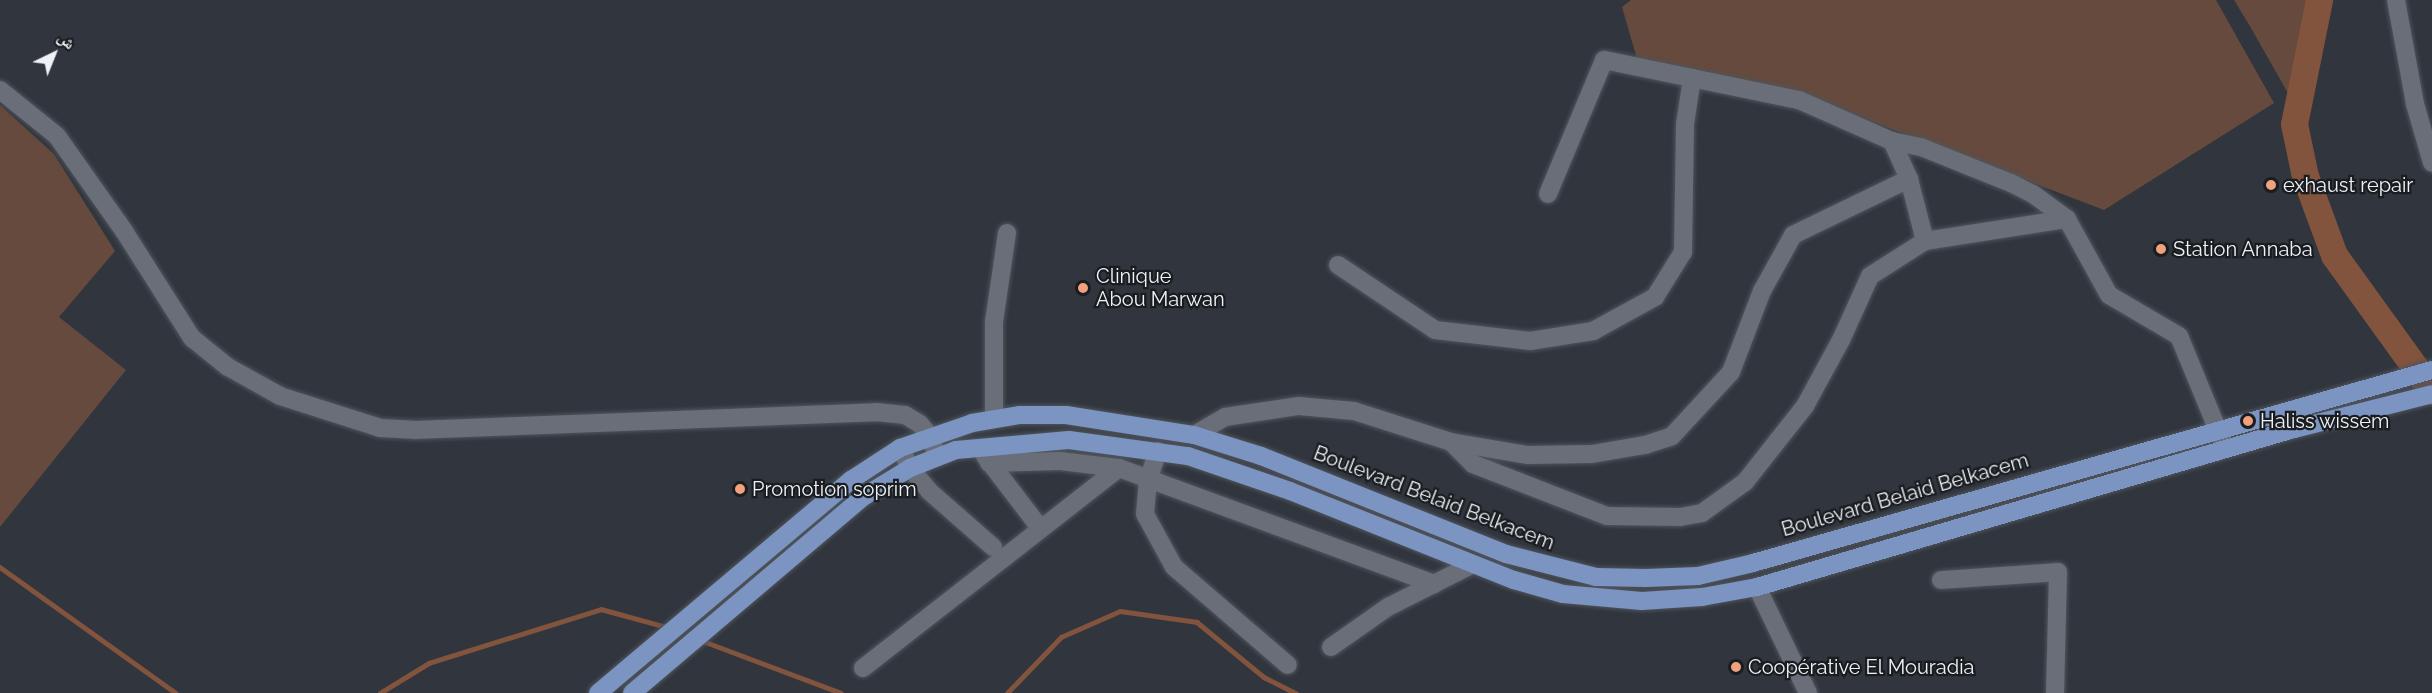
<!DOCTYPE html>
<html>
<head>
<meta charset="utf-8">
<style>
	body { margin:0 }
	#map { position:relative; width:2432px; height:693px; overflow:hidden; background:#30353e; font-family:Raleway,"Noto Naskh Arabic",sans-serif }
	div>[style] { position:absolute }
	.green>* { inset:0; background:#664a3d }
	.stream>* { height:4.5px; margin:-2.25px; padding:0 2.25px; transform-origin:2.25px; border-radius:2.25px; background:#82533d }
	.river>* { height:27px; margin:-13.5px; padding:0 13.5px; transform-origin:13.5px; border-radius:13.5px; background:#82533d }
	.roads { filter:drop-shadow(0 0 2px #50545b) drop-shadow(0 0 2px #50545b) }
	.minor>* { height:18px; margin:-9px; padding:0 9px; transform-origin:9px; border-radius:9px; background:#696e78 }
	.major>* { height:18px; margin:-9px; padding:0 9px; transform-origin:9px; border-radius:9px; background:#7b94c1 }
	.dots>* { width:16px; height:16px; translate:-50% -50%; box-sizing:border-box; border:3px solid #1a1d20; border-radius:50% }
	span { translate:-50% -50%; white-space:nowrap; text-align:center; line-height:1.15; -webkit-text-stroke:4.5px #1a1d20; paint-order:stroke }
	.poi-label { font-size:20px; color:#eef2f7 }
	.left { translate:0 -50%; text-align:left }
	.street-label { font-size:20px; color:#eef2f7 }
	.north { position:absolute; left:24px; top:24px; width:60px; height:60px; -webkit-text-stroke:4px #1a1d20; paint-order:stroke; rotate:43deg; font-size:16px; font-weight:700; line-height:24px; text-align:center; color:#eef2f7 }
	.north::after { content:''; display:block; margin:auto; width:21px; height:27px; background:#eef2f7; clip-path:polygon(50% 0,100% 100%,50% 72%,0 100%) }
</style>
</head>
<body>
<div id="map">
	<div class="green">
		<i style="clip-path:polygon(1631px 0,2216px 0,2274px 103px,2104px 210px,1789px 90px,1639px 66px,1622px 7px)"></i>
		<i style="clip-path:polygon(2234px 0,2313px 0,2293px 102px,2251px 28px)"></i>
		<i style="clip-path:polygon(0 105px,54px 154px,115px 251px,59px 317px,126px 370px,0 527px)"></i>
	</div>
	<div class="stream">
		<i style="left:0;top:567px;width:216px;rotate:35.6deg"></i>
		<i style="left:703px;top:641px;width:147px;rotate:20.6deg"></i>
		<i style="left:380px;top:693px;width:57px;rotate:-31.5deg"></i>
		<i style="left:429px;top:663px;width:180px;rotate:-17.4deg"></i>
		<i style="left:601px;top:609px;width:68px;rotate:15.3deg"></i>
		<i style="left:1007px;top:693px;width:78px;rotate:-46deg"></i>
		<i style="left:1061px;top:637px;width:64px;rotate:-23.8deg"></i>
		<i style="left:1120px;top:611px;width:78px;rotate:8.1deg"></i>
		<i style="left:1197px;top:622px;width:87px;rotate:39.4deg"></i>
		<i style="left:1264px;top:677px;width:36px;rotate:27deg"></i>
	</div>
	<div class="river">
		<i style="left:2319px;top:0;width:126px;rotate:101.4deg"></i>
		<i style="left:2294px;top:124px;width:53px;rotate:78.1deg"></i>
		<i style="left:2305px;top:176px;width:84px;rotate:69.8deg"></i>
		<i style="left:2334px;top:255px;width:168px;rotate:54.2deg"></i>
	</div>
	<div class="roads">
		<div class="minor">
			<i style="left:2396px;top:0;width:106px;rotate:79.6deg"></i>
			<i style="left:2415px;top:104px;width:61px;rotate:73.9deg"></i>
			<i style="left:0;top:90px;width:73px;rotate:38.9deg"></i>
			<i style="left:57px;top:136px;width:116px;rotate:54.8deg"></i>
			<i style="left:124px;top:231px;width:127px;rotate:57.6deg"></i>
			<i style="left:192px;top:338px;width:46px;rotate:38.9deg"></i>
			<i style="left:228px;top:367px;width:60px;rotate:29.1deg"></i>
			<i style="left:280px;top:396px;width:105px;rotate:17.7deg"></i>
			<i style="left:380px;top:428px;width:34px;rotate:3deg"></i>
			<i style="left:414px;top:430px;width:462px;rotate:-2.2deg"></i>
			<i style="left:876px;top:412px;width:29px;rotate:6deg"></i>
			<i style="left:905px;top:415px;width:17px;rotate:31deg"></i>
			<i style="left:920px;top:424px;width:14px;rotate:51deg"></i>
			<i style="left:929px;top:435px;width:22px;rotate:68deg"></i>
			<i style="left:1892px;top:141px;width:30px;rotate:12deg"></i>
			<i style="left:1921px;top:147px;width:97px;rotate:21.8deg"></i>
			<i style="left:2011px;top:183px;width:25px;rotate:27deg"></i>
			<i style="left:2033px;top:194px;width:42px;rotate:36.3deg"></i>
			<i style="left:1548px;top:194px;width:145px;rotate:-67.3deg"></i>
			<i style="left:1604px;top:60px;width:199px;rotate:11.6deg"></i>
			<i style="left:1799px;top:100px;width:102px;rotate:23.8deg"></i>
			<i style="left:1892px;top:141px;width:42px;rotate:65.9deg"></i>
			<i style="left:1909px;top:179px;width:64px;rotate:75.5deg"></i>
			<i style="left:1925px;top:241px;width:144px;rotate:-8.8deg"></i>
			<i style="left:2067px;top:219px;width:87px;rotate:61.1deg"></i>
			<i style="left:2109px;top:295px;width:81px;rotate:30.4deg"></i>
			<i style="left:2179px;top:336px;width:118px;rotate:67.6deg"></i>
			<i style="left:1338px;top:265px;width:117px;rotate:33.8deg"></i>
			<i style="left:1435px;top:330px;width:96px;rotate:6.6deg"></i>
			<i style="left:1530px;top:341px;width:64px;rotate:-9deg"></i>
			<i style="left:1593px;top:331px;width:71px;rotate:-28.7deg"></i>
			<i style="left:1655px;top:297px;width:53px;rotate:-58.1deg"></i>
			<i style="left:1683px;top:252px;width:128px;rotate:-89.1deg"></i>
			<i style="left:1685px;top:124px;width:47px;rotate:-81.3deg"></i>
			<i style="left:994px;top:419px;width:97px;rotate:-90deg"></i>
			<i style="left:994px;top:322px;width:90px;rotate:-81.7deg"></i>
			<i style="left:1194px;top:435px;width:36px;rotate:-30deg"></i>
			<i style="left:1225px;top:417px;width:75px;rotate:-8.5deg"></i>
			<i style="left:1299px;top:406px;width:55px;rotate:5.2deg"></i>
			<i style="left:1354px;top:411px;width:102px;rotate:17.7deg"></i>
			<i style="left:1451px;top:442px;width:78px;rotate:9.6deg"></i>
			<i style="left:1528px;top:455px;width:64px;rotate:-0.9deg"></i>
			<i style="left:1592px;top:454px;width:54px;rotate:-9.6deg"></i>
			<i style="left:1645px;top:445px;width:28px;rotate:-18deg"></i>
			<i style="left:1672px;top:436px;width:87px;rotate:-47.3deg"></i>
			<i style="left:1731px;top:372px;width:87px;rotate:-69.1deg"></i>
			<i style="left:1762px;top:291px;width:64px;rotate:-61deg"></i>
			<i style="left:1793px;top:235px;width:129px;rotate:-25.8deg"></i>
			<i style="left:1451px;top:442px;width:31px;rotate:45deg"></i>
			<i style="left:1473px;top:464px;width:144px;rotate:21.2deg"></i>
			<i style="left:1607px;top:516px;width:73px;rotate:0.8deg"></i>
			<i style="left:1680px;top:517px;width:22px;rotate:-10deg"></i>
			<i style="left:1702px;top:513px;width:53px;rotate:-35.8deg"></i>
			<i style="left:1745px;top:482px;width:97px;rotate:-51.7deg"></i>
			<i style="left:1805px;top:406px;width:75px;rotate:-61.4deg"></i>
			<i style="left:1841px;top:340px;width:70px;rotate:-65.6deg"></i>
			<i style="left:1870px;top:276px;width:65px;rotate:-32.5deg"></i>
			<i style="left:900px;top:448px;width:22px;rotate:63deg"></i>
			<i style="left:910px;top:468px;width:30px;rotate:50deg"></i>
			<i style="left:929px;top:491px;width:85px;rotate:41.2deg"></i>
			<i style="left:1158px;top:451px;width:31px;rotate:109deg"></i>
			<i style="left:1148px;top:480px;width:34px;rotate:95deg"></i>
			<i style="left:1145px;top:514px;width:60px;rotate:61.3deg"></i>
			<i style="left:1174px;top:567px;width:150px;rotate:40.7deg"></i>
			<i style="left:985px;top:456px;width:91px;rotate:52.6deg"></i>
			<i style="left:989px;top:463px;width:71px;rotate:-1.6deg"></i>
			<i style="left:1060px;top:461px;width:59px;rotate:6.8deg"></i>
			<i style="left:1941px;top:580px;width:117px;rotate:-3.9deg"></i>
			<i style="left:2058px;top:572px;width:121px;rotate:91.4deg"></i>
			<i style="left:1757px;top:587px;width:118px;rotate:64.3deg"></i>
			<i style="left:1331px;top:647px;width:70px;rotate:-35.1deg"></i>
			<i style="left:1388px;top:607px;width:95px;rotate:-26.8deg"></i>
			<i style="left:863px;top:668px;width:325px;rotate:-38deg"></i>
			<i style="left:1119px;top:468px;width:336px;rotate:20.2deg"></i>
		</div>
		<div class="major">
			<i style="left:598px;top:693px;width:331px;rotate:-40.1deg"></i>
			<i style="left:851px;top:480px;width:59px;rotate:-33.1deg"></i>
			<i style="left:900px;top:448px;width:76px;rotate:-19.1deg"></i>
			<i style="left:972px;top:423px;width:49px;rotate:-9.5deg"></i>
			<i style="left:1020px;top:415px;width:46px"></i>
			<i style="left:1066px;top:415px;width:130px;rotate:8.9deg"></i>
			<i style="left:1194px;top:435px;width:70px;rotate:17.4deg"></i>
			<i style="left:1261px;top:456px;width:264px;rotate:21.8deg"></i>
			<i style="left:1506px;top:554px;width:93px;rotate:14.3deg"></i>
			<i style="left:1596px;top:577px;width:50px;rotate:1.1deg"></i>
			<i style="left:1646px;top:578px;width:52px;rotate:-2.2deg"></i>
			<i style="left:1698px;top:576px;width:57px;rotate:-13.3deg"></i>
			<i style="left:1753px;top:563px;width:706px;rotate:-15.87deg"></i>
			<i style="left:632px;top:693px;width:303px;rotate:-40.3deg"></i>
			<i style="left:863px;top:497px;width:55px;rotate:-31.7deg"></i>
			<i style="left:910px;top:468px;width:49px;rotate:-21.4deg"></i>
			<i style="left:956px;top:450px;width:113px;rotate:-5.1deg"></i>
			<i style="left:1069px;top:440px;width:120px;rotate:7.7deg"></i>
			<i style="left:1188px;top:456px;width:108px;rotate:18.9deg"></i>
			<i style="left:1290px;top:491px;width:241px;rotate:21.7deg"></i>
			<i style="left:1514px;top:580px;width:51px;rotate:15.9deg"></i>
			<i style="left:1563px;top:594px;width:79px;rotate:5.1deg"></i>
			<i style="left:1642px;top:601px;width:60px;rotate:-3.8deg"></i>
			<i style="left:1702px;top:597px;width:56px;rotate:-10.3deg"></i>
			<i style="left:1757px;top:587px;width:560px;rotate:-16.4deg"></i>
			<i style="left:2294px;top:429px;width:142px;rotate:-14.2deg"></i>
		</div>
	</div>
	<div class="dots">
		<i style="left:2271px;top:185px;background:#f1a17c"></i>
		<i style="left:2161px;top:249px;background:#f1a17c"></i>
		<i style="left:1083px;top:288px;background:#f1a17c"></i>
		<i style="left:2248px;top:421px;background:#f1a17c"></i>
		<i style="left:740px;top:489px;background:#f1a17c"></i>
		<i style="left:1736px;top:667px;background:#f1a17c"></i>
	</div>
	<div class="poi-label">
		<span class="left" style="left:2283px;top:185px">exhaust repair</span>
		<span class="left" style="left:2173px;top:249px">Station Annaba</span>
		<span class="left" style="left:1096px;top:288px">Clinique<br>Abou Marwan</span>
		<span class="left" style="left:2260px;top:421px">Haliss wissem</span>
		<span class="left" style="left:752px;top:489px">Promotion soprim</span>
		<span class="left" style="left:1748px;top:667px">Coopérative El Mouradia</span>
	</div>
	<div class="street-label">
		<span style="left:1905px;top:495px;rotate:-16deg">Boulevard Belaid Belkacem</span>
		<span style="left:1434px;top:498px;rotate:21deg">Boulevard Belaid Belkacem</span>
	</div>
	<div class="north">ش</div>
</div>
</body>
</html>
